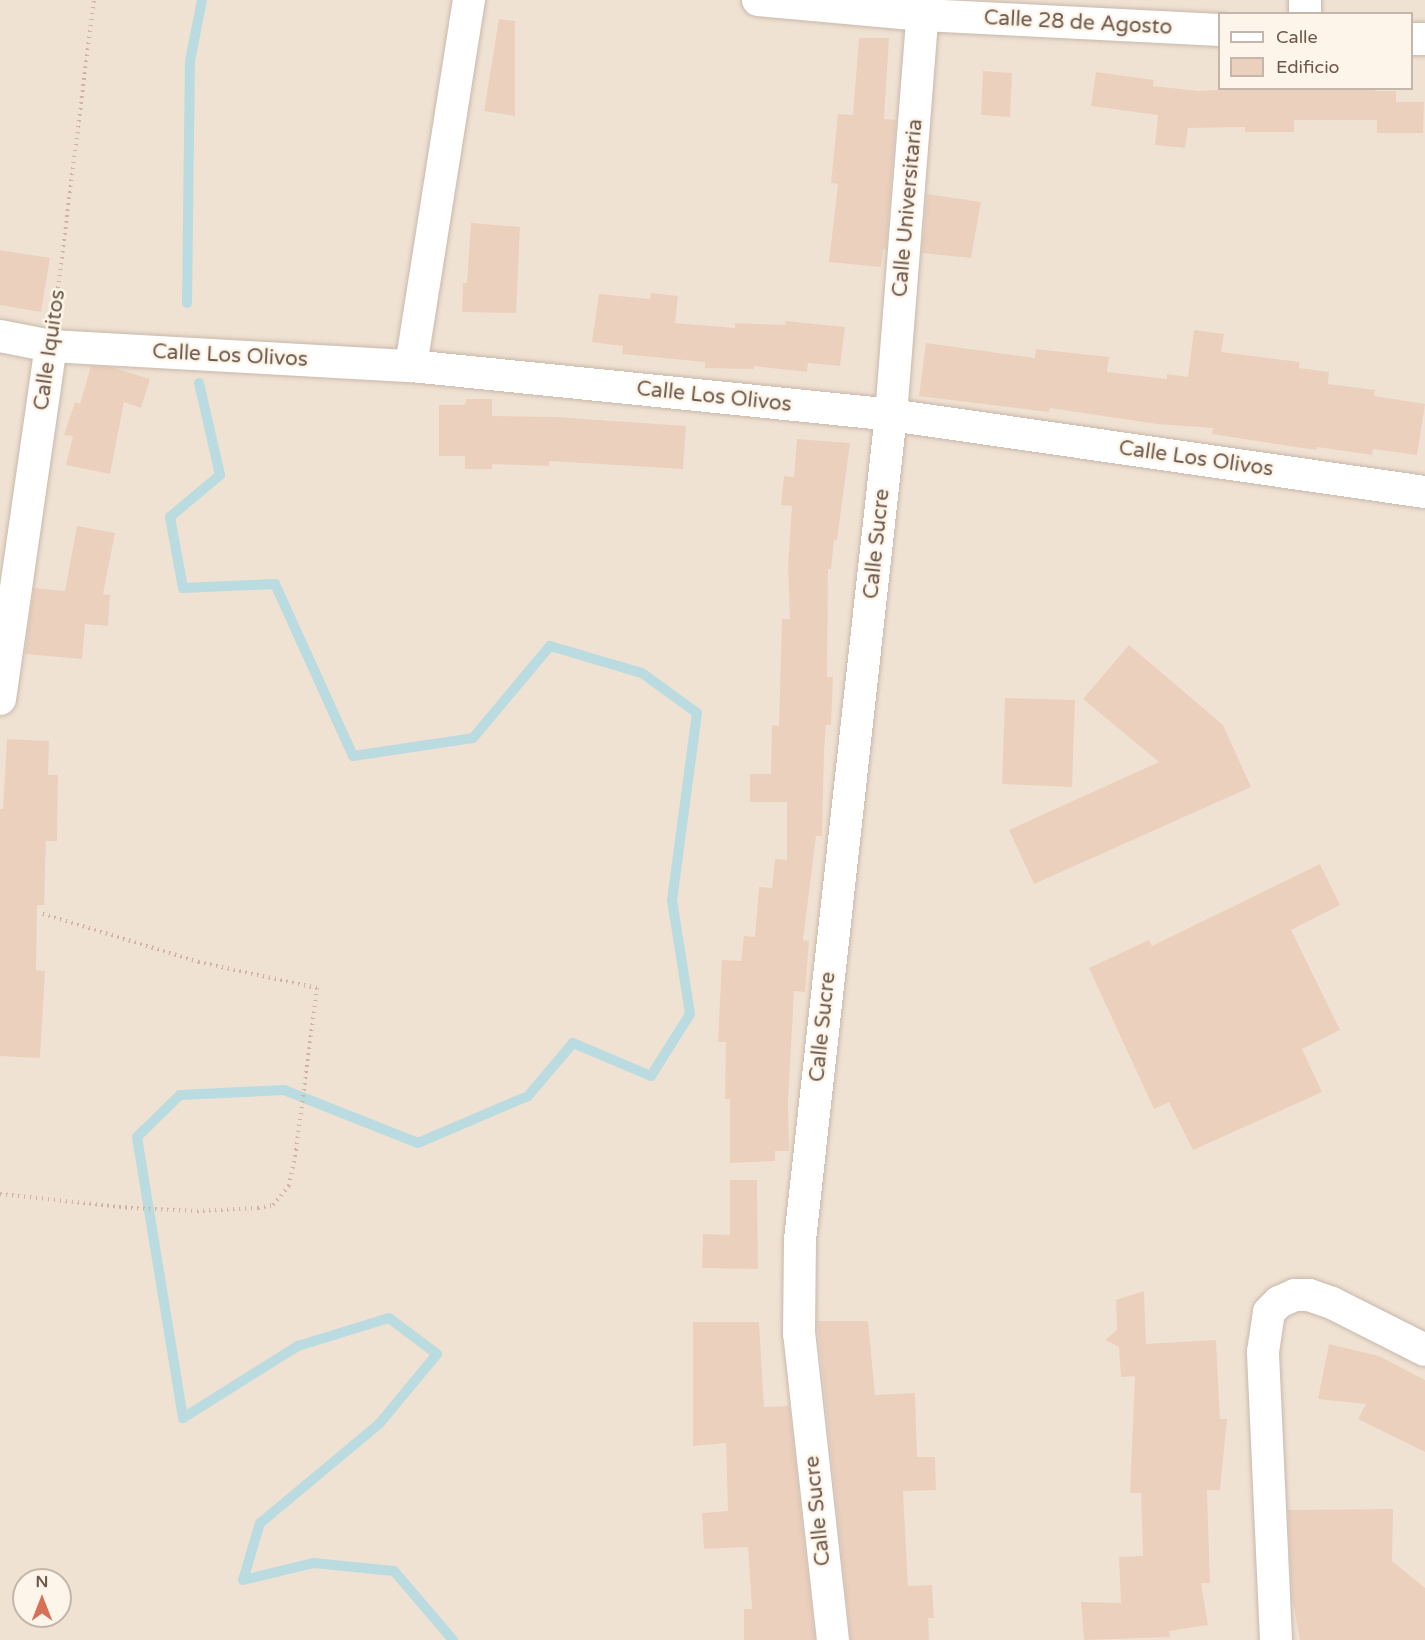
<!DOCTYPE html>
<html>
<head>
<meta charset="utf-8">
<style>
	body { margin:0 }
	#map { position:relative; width:1425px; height:1640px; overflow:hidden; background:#f9f1e3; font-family:"Varela Round",sans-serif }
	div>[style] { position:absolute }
	.residential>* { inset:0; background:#f0e2d3 }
	.stream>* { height:10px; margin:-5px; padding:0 5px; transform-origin:5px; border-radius:5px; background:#badbe0 }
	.building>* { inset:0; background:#ecd0be }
	.path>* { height:4px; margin-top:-2px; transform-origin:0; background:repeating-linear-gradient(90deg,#d0b3a2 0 1.5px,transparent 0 6px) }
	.roads { filter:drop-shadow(0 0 2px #c8b8ab) drop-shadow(0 0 2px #c8b8ab) }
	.street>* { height:32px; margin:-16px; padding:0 16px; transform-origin:16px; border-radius:16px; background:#fff }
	span { translate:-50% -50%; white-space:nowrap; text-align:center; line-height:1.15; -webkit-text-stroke:5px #fdf5e9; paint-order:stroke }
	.street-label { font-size:21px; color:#6e584c }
	.legend { position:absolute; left:1218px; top:12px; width:195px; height:78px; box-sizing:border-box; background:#fdf5e9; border:2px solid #c4b6aa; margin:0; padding:8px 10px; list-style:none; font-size:18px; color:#6e584c }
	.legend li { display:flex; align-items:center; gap:12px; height:30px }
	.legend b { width:30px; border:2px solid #c4b6aa }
	.north { position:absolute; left:12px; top:1568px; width:60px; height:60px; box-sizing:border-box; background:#fdf5e9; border:2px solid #c4b6aa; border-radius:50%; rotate:0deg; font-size:16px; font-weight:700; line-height:24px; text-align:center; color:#6e584c }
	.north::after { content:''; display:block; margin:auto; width:21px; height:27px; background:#d67155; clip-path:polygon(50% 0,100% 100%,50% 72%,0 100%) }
</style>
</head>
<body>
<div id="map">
	<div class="residential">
		<i style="clip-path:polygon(evenodd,0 0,1425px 0,1425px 1640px,0 1640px,0 0,1220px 14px,1412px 14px,1412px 88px,1220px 88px,1220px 14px,0 0,24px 1580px,60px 1580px,60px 1616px,24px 1616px,24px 1580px)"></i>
	</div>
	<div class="stream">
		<i style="left:187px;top:303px;width:242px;rotate:-89.3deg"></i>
		<i style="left:190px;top:61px;width:62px;rotate:-78.9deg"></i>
		<i style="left:199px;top:383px;width:94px;rotate:77.1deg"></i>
		<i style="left:220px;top:475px;width:65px;rotate:140deg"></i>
		<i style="left:170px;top:517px;width:72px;rotate:79.6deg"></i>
		<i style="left:183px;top:588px;width:92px;rotate:-2.5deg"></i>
		<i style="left:275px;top:584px;width:189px;rotate:65.6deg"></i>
		<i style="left:353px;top:756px;width:121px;rotate:-8.5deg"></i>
		<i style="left:473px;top:738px;width:120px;rotate:-50.1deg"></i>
		<i style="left:550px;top:646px;width:96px;rotate:16.4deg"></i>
		<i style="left:642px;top:673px;width:68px;rotate:36deg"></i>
		<i style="left:697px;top:713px;width:189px;rotate:97.6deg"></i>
		<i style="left:672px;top:900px;width:115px;rotate:81deg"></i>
		<i style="left:690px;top:1014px;width:73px;rotate:122.2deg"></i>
		<i style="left:651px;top:1076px;width:85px;rotate:-157.1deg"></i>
		<i style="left:573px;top:1043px;width:70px;rotate:130.3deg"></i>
		<i style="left:528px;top:1096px;width:120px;rotate:156.9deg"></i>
		<i style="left:418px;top:1143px;width:144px;rotate:-158.4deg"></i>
		<i style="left:284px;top:1090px;width:104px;rotate:177.2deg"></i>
		<i style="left:180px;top:1095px;width:60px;rotate:135.7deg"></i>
		<i style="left:137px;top:1137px;width:285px;rotate:80.7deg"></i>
		<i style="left:183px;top:1418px;width:136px;rotate:-32.1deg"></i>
		<i style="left:298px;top:1346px;width:95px;rotate:-17.1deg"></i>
		<i style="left:389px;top:1318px;width:60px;rotate:36.9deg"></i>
		<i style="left:437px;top:1354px;width:91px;rotate:129.6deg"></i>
		<i style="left:379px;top:1424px;width:155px;rotate:140.2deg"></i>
		<i style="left:260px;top:1523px;width:59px;rotate:106.6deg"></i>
		<i style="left:243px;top:1580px;width:73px;rotate:-13.5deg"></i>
		<i style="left:314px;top:1563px;width:80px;rotate:5.7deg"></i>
		<i style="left:394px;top:1571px;width:91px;rotate:49.5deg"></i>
	</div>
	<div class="building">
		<i style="clip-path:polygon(499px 19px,515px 21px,515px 116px,484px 111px)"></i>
		<i style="clip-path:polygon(859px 38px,889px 38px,884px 119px,896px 120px,886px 249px,883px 249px,881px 267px,829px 262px,838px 184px,831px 183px,838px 114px,853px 115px)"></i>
		<i style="clip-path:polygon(983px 71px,1012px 73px,1010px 117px,981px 115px)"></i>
		<i style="clip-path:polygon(1096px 72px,1154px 80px,1153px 86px,1199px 91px,1245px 88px,1375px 88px,1375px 91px,1396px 91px,1396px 102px,1424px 102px,1423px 133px,1377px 133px,1377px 120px,1294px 120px,1294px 132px,1245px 132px,1245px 127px,1188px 128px,1185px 148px,1155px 145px,1158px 115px,1091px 106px)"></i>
		<i style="clip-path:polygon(927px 194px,981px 202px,971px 258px,922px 253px)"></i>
		<i style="clip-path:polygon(471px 223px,520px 227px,516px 313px,462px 312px,463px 283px,467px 283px)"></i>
		<i style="clip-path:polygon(0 250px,50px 258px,41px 312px,0 305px)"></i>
		<i style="clip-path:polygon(651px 293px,678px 296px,675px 323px,735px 328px,735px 323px,785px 325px,786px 321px,845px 327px,840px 366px,808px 363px,807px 372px,754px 366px,754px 369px,705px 368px,705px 362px,622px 354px,623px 346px,592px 342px,599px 294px,650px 299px)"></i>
		<i style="clip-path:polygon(1194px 330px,1224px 334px,1221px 352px,1300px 362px,1299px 368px,1329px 372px,1328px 384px,1375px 390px,1374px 396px,1425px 404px,1417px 455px,1373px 449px,1372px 455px,1317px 447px,1316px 450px,1212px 434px,1213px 428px,1157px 424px,1050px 408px,1049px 412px,919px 396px,926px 343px,1035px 358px,1036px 349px,1109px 357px,1107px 372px,1167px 379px,1167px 374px,1188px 377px)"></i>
		<i style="clip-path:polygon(91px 366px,111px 367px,150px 379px,141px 408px,124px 402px,110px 474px,66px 465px,73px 436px,64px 435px,75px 402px,80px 404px)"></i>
		<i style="clip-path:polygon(466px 399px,492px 399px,492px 416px,556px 417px,686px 426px,683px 469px,549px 461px,549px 466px,492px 464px,492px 469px,465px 469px,465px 456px,439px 456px,439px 405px,465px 405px)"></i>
		<i style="clip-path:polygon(797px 439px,850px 443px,837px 540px,834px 540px,831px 569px,828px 569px,827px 677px,833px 677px,831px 725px,826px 725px,824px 752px,822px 836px,816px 836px,803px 940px,809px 941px,805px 992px,794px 991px,788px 1102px,789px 1151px,775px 1151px,775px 1161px,730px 1163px,730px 1099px,725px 1099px,726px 1042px,718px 1042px,722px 960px,741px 961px,744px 936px,755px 937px,759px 887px,772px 888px,775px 859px,787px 860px,787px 802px,750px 802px,750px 774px,771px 774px,772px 725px,779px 726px,782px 619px,790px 619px,788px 565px,792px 506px,781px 505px,784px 476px,794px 477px)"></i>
		<i style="clip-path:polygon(77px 526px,115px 533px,103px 594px,110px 595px,108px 626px,85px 624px,82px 659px,25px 654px,34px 588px,65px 591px)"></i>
		<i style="clip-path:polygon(1129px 645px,1223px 725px,1251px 787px,1034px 884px,1009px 830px,1159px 762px,1083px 699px)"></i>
		<i style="clip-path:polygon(1005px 698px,1075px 700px,1072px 787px,1002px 784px)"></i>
		<i style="clip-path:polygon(7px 739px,49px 741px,48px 775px,58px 775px,57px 841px,46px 841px,44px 905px,37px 905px,36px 970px,45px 971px,40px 1058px,0 1056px,0 809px,3px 809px)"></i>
		<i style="clip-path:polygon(1320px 864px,1340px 905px,1291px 930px,1340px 1030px,1302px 1049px,1322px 1092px,1193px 1150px,1169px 1102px,1154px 1109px,1089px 968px,1149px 940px,1152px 946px)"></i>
		<i style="clip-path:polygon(730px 1180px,757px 1180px,758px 1269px,702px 1268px,703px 1234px,730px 1235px)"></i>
		<i style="clip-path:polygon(1144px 1291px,1146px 1344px,1216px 1340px,1220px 1419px,1227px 1419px,1220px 1490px,1207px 1490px,1210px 1583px,1201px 1583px,1208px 1625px,1169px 1631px,1170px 1637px,1084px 1640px,1081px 1602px,1121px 1603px,1119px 1557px,1143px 1556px,1141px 1493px,1130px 1493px,1135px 1376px,1121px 1377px,1119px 1347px,1105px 1340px,1117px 1330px,1116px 1300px)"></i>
		<i style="clip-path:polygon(817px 1321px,868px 1321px,875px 1395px,915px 1393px,917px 1457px,935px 1457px,936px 1490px,903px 1491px,908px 1586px,932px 1585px,934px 1618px,928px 1618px,929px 1640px,851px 1640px)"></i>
		<i style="clip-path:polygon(693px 1322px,759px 1322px,764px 1407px,789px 1406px,815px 1640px,744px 1640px,744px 1609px,752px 1609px,748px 1547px,704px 1549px,702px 1513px,728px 1511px,726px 1443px,693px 1446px)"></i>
		<i style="clip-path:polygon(1329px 1344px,1379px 1356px,1425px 1380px,1425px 1452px,1358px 1419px,1366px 1404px,1318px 1399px)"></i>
		<i style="clip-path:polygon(1393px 1509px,1392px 1561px,1425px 1588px,1425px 1640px,1300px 1640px,1292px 1596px,1288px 1510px)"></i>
	</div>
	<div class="path">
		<i style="left:55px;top:312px;width:314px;rotate:-82.9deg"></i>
		<i style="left:0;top:1194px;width:132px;rotate:6.1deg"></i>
		<i style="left:131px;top:1208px;width:66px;rotate:2.6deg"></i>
		<i style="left:197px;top:1211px;width:61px;rotate:-2.8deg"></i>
		<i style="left:258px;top:1208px;width:15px;rotate:-11deg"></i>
		<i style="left:273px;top:1205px;width:25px;rotate:-50deg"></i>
		<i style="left:289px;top:1186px;width:37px;rotate:-79deg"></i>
		<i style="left:296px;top:1150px;width:163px;rotate:-82.6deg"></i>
		<i style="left:317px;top:988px;width:121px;rotate:-167.6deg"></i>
		<i style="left:199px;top:962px;width:166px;rotate:-162.9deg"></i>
	</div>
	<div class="roads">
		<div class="street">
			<i style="left:758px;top:0;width:166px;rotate:5.2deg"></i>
			<i style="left:923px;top:15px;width:297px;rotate:2.9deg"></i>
			<i style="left:1305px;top:14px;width:14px;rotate:-90deg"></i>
			<i style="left:1412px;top:39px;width:13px"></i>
			<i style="left:0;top:336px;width:52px;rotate:11.1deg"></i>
			<i style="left:51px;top:346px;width:361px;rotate:3.2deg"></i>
			<i style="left:411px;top:366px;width:482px;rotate:5.8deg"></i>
			<i style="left:891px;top:415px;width:540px;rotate:8.21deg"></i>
			<i style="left:411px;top:366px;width:371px;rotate:-81deg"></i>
			<i style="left:0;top:699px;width:357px;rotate:-81.8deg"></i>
			<i style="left:833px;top:1640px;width:308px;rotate:-96.3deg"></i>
			<i style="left:799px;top:1334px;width:94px;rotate:-89.4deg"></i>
			<i style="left:800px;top:1240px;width:830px;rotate:-83.71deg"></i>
			<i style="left:891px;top:415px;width:416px;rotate:-85.5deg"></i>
			<i style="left:1276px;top:1640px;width:288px;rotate:-92.6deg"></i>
			<i style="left:1263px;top:1352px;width:40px;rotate:-81.5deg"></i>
			<i style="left:1269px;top:1312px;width:14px;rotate:-45deg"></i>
			<i style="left:1279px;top:1302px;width:17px;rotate:-24deg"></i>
			<i style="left:1295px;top:1295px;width:14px"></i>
			<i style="left:1309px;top:1295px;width:24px;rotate:19deg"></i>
			<i style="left:1332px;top:1303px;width:104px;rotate:26.8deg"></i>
		</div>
	</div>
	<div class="street-label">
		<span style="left:1078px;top:23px;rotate:3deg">Calle 28 de Agosto</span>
		<span style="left:908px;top:208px;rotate:-85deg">Calle Universitaria</span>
		<span style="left:50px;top:350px;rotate:-82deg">Calle Iquitos</span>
		<span style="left:230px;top:356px;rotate:3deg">Calle Los Olivos</span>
		<span style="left:714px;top:397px;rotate:6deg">Calle Los Olivos</span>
		<span style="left:1196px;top:459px;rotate:8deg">Calle Los Olivos</span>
		<span style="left:877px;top:544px;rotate:-84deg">Calle Sucre</span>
		<span style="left:823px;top:1027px;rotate:-84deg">Calle Sucre</span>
		<span style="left:818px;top:1511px;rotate:-96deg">Calle Sucre</span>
	</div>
	<ul class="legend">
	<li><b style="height:8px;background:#fff"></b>Calle</li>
	<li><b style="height:16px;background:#ecd0be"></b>Edificio</li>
	</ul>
	<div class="north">N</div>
</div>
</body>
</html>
